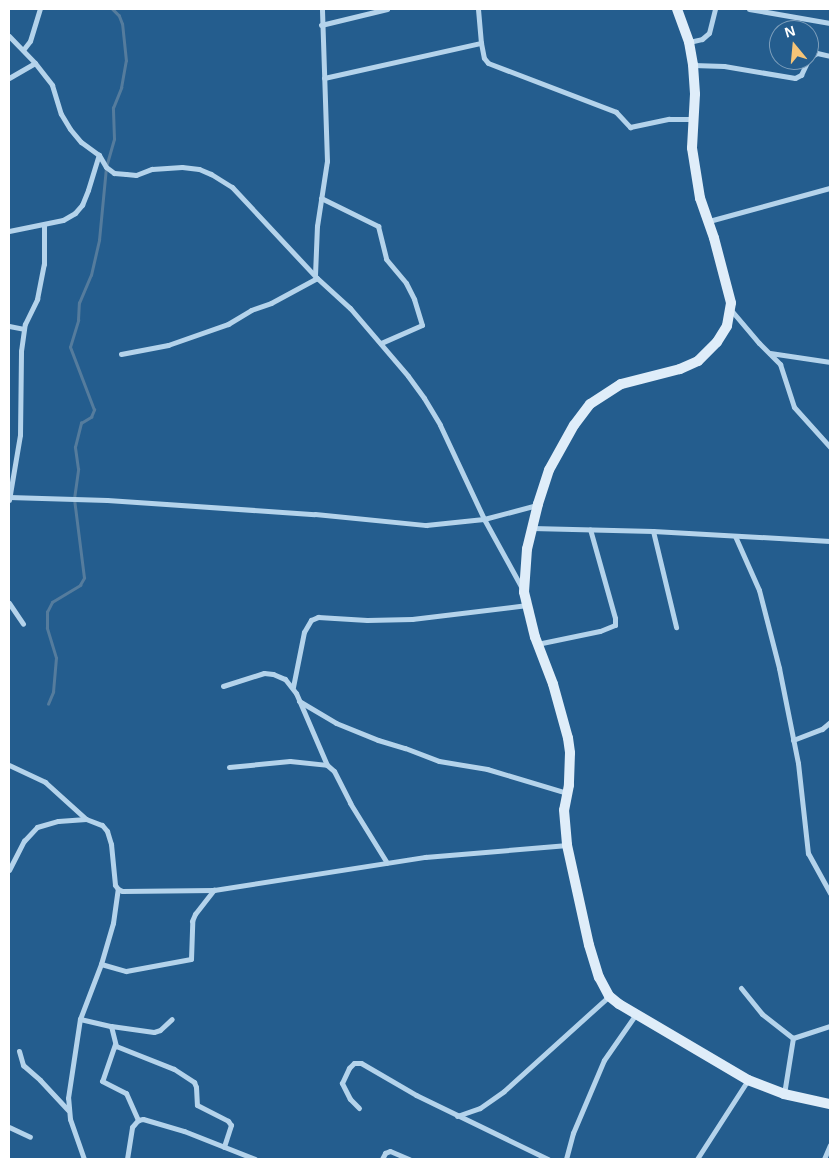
<!DOCTYPE html>
<html>
<head>
<meta charset="utf-8">
<style>
	body { margin:0 }
	#map { position:relative; width:839px; height:1168px; overflow:hidden; background:#245d8e; font-family:Arial,sans-serif }
	div>[style] { position:absolute }
	.stream>* { height:2.5px; margin:-1.25px; padding:0 1.25px; transform-origin:1.25px; border-radius:1.25px; background:#557c9d }
	.street>* { height:5px; margin:-2.5px; padding:0 2.5px; transform-origin:2.5px; border-radius:2.5px; background:#b4d3eb }
	.secondary>* { height:10px; margin:-5px; padding:0 5px; transform-origin:5px; border-radius:5px; background:#dfedf9 }
	span { translate:-50% -50%; white-space:nowrap; text-align:center; line-height:1.15; -webkit-text-stroke:4px #245d8e; paint-order:stroke }
	.frame { position:absolute; inset:0; border:10px solid #fff; pointer-events:none }
	.north { position:absolute; left:769px; top:20px; width:50px; height:50px; box-sizing:border-box; background:#245d8e; border:1px solid #7c9ebb; border-radius:50%; rotate:343deg; font-size:14px; font-weight:700; line-height:20px; text-align:center; color:#fff }
	.north::after { content:''; display:block; margin:auto; width:18px; height:22px; background:#f5c477; clip-path:polygon(50% 0,100% 100%,50% 72%,0 100%) }
</style>
</head>
<body>
<div id="map">
	<div class="stream">
		<i style="left:48px;top:704px;width:13px;rotate:-67deg"></i>
		<i style="left:53px;top:692px;width:34px;rotate:-85deg"></i>
		<i style="left:56px;top:658px;width:31px;rotate:-107deg"></i>
		<i style="left:47px;top:628px;width:16px;rotate:-90deg"></i>
		<i style="left:47px;top:612px;width:11px;rotate:-63deg"></i>
		<i style="left:52px;top:602px;width:33px;rotate:-31deg"></i>
		<i style="left:80px;top:585px;width:8px;rotate:-60deg"></i>
		<i style="left:84px;top:578px;width:80px;rotate:-97.2deg"></i>
		<i style="left:74px;top:499px;width:30px;rotate:-82deg"></i>
		<i style="left:78px;top:469px;width:22px;rotate:-98deg"></i>
		<i style="left:75px;top:447px;width:25px;rotate:-76deg"></i>
		<i style="left:81px;top:423px;width:12px;rotate:-31deg"></i>
		<i style="left:91px;top:417px;width:8px;rotate:-67deg"></i>
		<i style="left:94px;top:410px;width:67px;rotate:-110.9deg"></i>
		<i style="left:70px;top:347px;width:28px;rotate:-73deg"></i>
		<i style="left:78px;top:320px;width:17px;rotate:-87deg"></i>
		<i style="left:79px;top:303px;width:30px;rotate:-67deg"></i>
		<i style="left:91px;top:275px;width:36px;rotate:-77deg"></i>
		<i style="left:99px;top:240px;width:73px;rotate:-84.5deg"></i>
		<i style="left:106px;top:167px;width:29px;rotate:-74deg"></i>
		<i style="left:114px;top:139px;width:31px;rotate:-92deg"></i>
		<i style="left:113px;top:108px;width:22px;rotate:-68deg"></i>
		<i style="left:121px;top:88px;width:27px;rotate:-80deg"></i>
		<i style="left:126px;top:61px;width:37px;rotate:-96deg"></i>
		<i style="left:122px;top:24px;width:9px;rotate:-111deg"></i>
		<i style="left:119px;top:16px;width:10px;rotate:-135deg"></i>
	</div>
	<div class="street">
		<i style="left:478px;top:9px;width:34px;rotate:85deg"></i>
		<i style="left:481px;top:43px;width:15px;rotate:79deg"></i>
		<i style="left:484px;top:58px;width:6px;rotate:51deg"></i>
		<i style="left:488px;top:63px;width:137px;rotate:20.9deg"></i>
		<i style="left:616px;top:112px;width:21px;rotate:47deg"></i>
		<i style="left:630px;top:127px;width:40px;rotate:-12deg"></i>
		<i style="left:669px;top:119px;width:24px"></i>
		<i style="left:749px;top:9px;width:82px;rotate:9.8deg"></i>
		<i style="left:321px;top:25px;width:68px;rotate:-13.6deg"></i>
		<i style="left:9px;top:36px;width:37px;rotate:46deg"></i>
		<i style="left:35px;top:63px;width:28px;rotate:52deg"></i>
		<i style="left:52px;top:85px;width:30px;rotate:73deg"></i>
		<i style="left:61px;top:114px;width:17px;rotate:59deg"></i>
		<i style="left:70px;top:129px;width:17px;rotate:50deg"></i>
		<i style="left:81px;top:142px;width:22px;rotate:36deg"></i>
		<i style="left:99px;top:155px;width:14px;rotate:60deg"></i>
		<i style="left:106px;top:167px;width:10px;rotate:37deg"></i>
		<i style="left:114px;top:173px;width:12px;rotate:5deg"></i>
		<i style="left:126px;top:174px;width:10px;rotate:6deg"></i>
		<i style="left:136px;top:175px;width:17px;rotate:-21deg"></i>
		<i style="left:152px;top:169px;width:30px;rotate:-4deg"></i>
		<i style="left:182px;top:167px;width:17px;rotate:7deg"></i>
		<i style="left:199px;top:169px;width:13px;rotate:23deg"></i>
		<i style="left:211px;top:174px;width:25px;rotate:32deg"></i>
		<i style="left:232px;top:187px;width:125px;rotate:47deg"></i>
		<i style="left:317px;top:278px;width:45px;rotate:42.3deg"></i>
		<i style="left:350px;top:308px;width:89px;rotate:49.5deg"></i>
		<i style="left:408px;top:376px;width:27px;rotate:54deg"></i>
		<i style="left:424px;top:398px;width:31px;rotate:59deg"></i>
		<i style="left:440px;top:425px;width:104px;rotate:64.9deg"></i>
		<i style="left:484px;top:519px;width:81px;rotate:61.2deg"></i>
		<i style="left:689px;top:42px;width:13px;rotate:-13deg"></i>
		<i style="left:702px;top:39px;width:9px;rotate:-41deg"></i>
		<i style="left:709px;top:33px;width:25px;rotate:-76deg"></i>
		<i style="left:23px;top:50px;width:11px;rotate:-52deg"></i>
		<i style="left:30px;top:41px;width:34px;rotate:-73deg"></i>
		<i style="left:809px;top:58px;width:9px;rotate:-32deg"></i>
		<i style="left:817px;top:53px;width:13px;rotate:13deg"></i>
		<i style="left:693px;top:65px;width:31px;rotate:2deg"></i>
		<i style="left:724px;top:66px;width:72px;rotate:9.6deg"></i>
		<i style="left:795px;top:78px;width:7px;rotate:-27deg"></i>
		<i style="left:801px;top:75px;width:17px;rotate:-65deg"></i>
		<i style="left:9px;top:78px;width:30px;rotate:-30deg"></i>
		<i style="left:324px;top:78px;width:161px;rotate:-12.6deg"></i>
		<i style="left:321px;top:198px;width:64px;rotate:26.2deg"></i>
		<i style="left:378px;top:226px;width:34px;rotate:76deg"></i>
		<i style="left:386px;top:259px;width:31px;rotate:50deg"></i>
		<i style="left:406px;top:283px;width:18px;rotate:63deg"></i>
		<i style="left:414px;top:299px;width:27px;rotate:73deg"></i>
		<i style="left:422px;top:325px;width:45px;rotate:156.3deg"></i>
		<i style="left:709px;top:221px;width:125px;rotate:-15.3deg"></i>
		<i style="left:9px;top:231px;width:55px;rotate:-11.5deg"></i>
		<i style="left:63px;top:220px;width:14px;rotate:-30deg"></i>
		<i style="left:75px;top:213px;width:11px;rotate:-49deg"></i>
		<i style="left:82px;top:205px;width:16px;rotate:-68deg"></i>
		<i style="left:88px;top:190px;width:37px;rotate:-73deg"></i>
		<i style="left:315px;top:275px;width:49px;rotate:-87.7deg"></i>
		<i style="left:317px;top:226px;width:66px;rotate:-81.3deg"></i>
		<i style="left:327px;top:161px;width:152px;rotate:-91.9deg"></i>
		<i style="left:731px;top:310px;width:43px;rotate:49.7deg"></i>
		<i style="left:759px;top:343px;width:30px;rotate:45deg"></i>
		<i style="left:780px;top:364px;width:45px;rotate:72deg"></i>
		<i style="left:794px;top:407px;width:54px;rotate:48deg"></i>
		<i style="left:9px;top:326px;width:15px;rotate:11deg"></i>
		<i style="left:770px;top:353px;width:61px;rotate:8.5deg"></i>
		<i style="left:121px;top:354px;width:48px;rotate:-10.8deg"></i>
		<i style="left:168px;top:345px;width:64px;rotate:-19.3deg"></i>
		<i style="left:228px;top:324px;width:27px;rotate:-31deg"></i>
		<i style="left:251px;top:310px;width:21px;rotate:-19deg"></i>
		<i style="left:271px;top:303px;width:52px;rotate:-28.5deg"></i>
		<i style="left:9px;top:497px;width:98px;rotate:1.8deg"></i>
		<i style="left:107px;top:500px;width:208px;rotate:3.9deg"></i>
		<i style="left:315px;top:514px;width:112px;rotate:5.7deg"></i>
		<i style="left:426px;top:525px;width:58px;rotate:-5.9deg"></i>
		<i style="left:484px;top:519px;width:55px;rotate:-14.8deg"></i>
		<i style="left:9px;top:500px;width:66px;rotate:-80.4deg"></i>
		<i style="left:20px;top:435px;width:84px;rotate:-89.3deg"></i>
		<i style="left:21px;top:351px;width:27px;rotate:-82deg"></i>
		<i style="left:25px;top:324px;width:28px;rotate:-64deg"></i>
		<i style="left:37px;top:299px;width:36px;rotate:-79deg"></i>
		<i style="left:44px;top:264px;width:39px;rotate:-90deg"></i>
		<i style="left:532px;top:528px;width:121px;rotate:1.4deg"></i>
		<i style="left:653px;top:531px;width:177px;rotate:3.2deg"></i>
		<i style="left:653px;top:531px;width:99px;rotate:76.5deg"></i>
		<i style="left:735px;top:536px;width:59px;rotate:66deg"></i>
		<i style="left:759px;top:590px;width:81px;rotate:75.6deg"></i>
		<i style="left:779px;top:668px;width:97px;rotate:78.7deg"></i>
		<i style="left:798px;top:763px;width:91px;rotate:83.7deg"></i>
		<i style="left:808px;top:853px;width:46px;rotate:61.2deg"></i>
		<i style="left:9px;top:603px;width:25px;rotate:56deg"></i>
		<i style="left:537px;top:644px;width:64px;rotate:-11.7deg"></i>
		<i style="left:600px;top:631px;width:16px;rotate:-22deg"></i>
		<i style="left:615px;top:625px;width:7px;rotate:-90deg"></i>
		<i style="left:615px;top:618px;width:92px;rotate:-105.7deg"></i>
		<i style="left:223px;top:686px;width:43px;rotate:-17.6deg"></i>
		<i style="left:264px;top:673px;width:9px;rotate:6deg"></i>
		<i style="left:273px;top:674px;width:13px;rotate:23deg"></i>
		<i style="left:285px;top:679px;width:18px;rotate:52deg"></i>
		<i style="left:296px;top:693px;width:78px;rotate:66.7deg"></i>
		<i style="left:293px;top:687px;width:56px;rotate:-78.7deg"></i>
		<i style="left:304px;top:632px;width:14px;rotate:-60deg"></i>
		<i style="left:311px;top:620px;width:8px;rotate:-23deg"></i>
		<i style="left:318px;top:617px;width:49px;rotate:3.5deg"></i>
		<i style="left:367px;top:620px;width:45px;rotate:-1.3deg"></i>
		<i style="left:412px;top:619px;width:116px;rotate:-6.9deg"></i>
		<i style="left:299px;top:701px;width:43px;rotate:30.7deg"></i>
		<i style="left:336px;top:723px;width:45px;rotate:22deg"></i>
		<i style="left:378px;top:740px;width:28px;rotate:17deg"></i>
		<i style="left:405px;top:748px;width:36px;rotate:21deg"></i>
		<i style="left:439px;top:761px;width:49px;rotate:9.5deg"></i>
		<i style="left:487px;top:769px;width:84px;rotate:16.7deg"></i>
		<i style="left:793px;top:740px;width:31px;rotate:-21deg"></i>
		<i style="left:822px;top:729px;width:11px;rotate:-41deg"></i>
		<i style="left:9px;top:765px;width:40px;rotate:25deg"></i>
		<i style="left:45px;top:782px;width:55px;rotate:42.1deg"></i>
		<i style="left:229px;top:767px;width:61px;rotate:-5.6deg"></i>
		<i style="left:290px;top:761px;width:37px;rotate:6deg"></i>
		<i style="left:327px;top:765px;width:9px;rotate:41deg"></i>
		<i style="left:334px;top:771px;width:36px;rotate:63deg"></i>
		<i style="left:350px;top:803px;width:70px;rotate:58.3deg"></i>
		<i style="left:9px;top:870px;width:33px;rotate:-63deg"></i>
		<i style="left:24px;top:841px;width:19px;rotate:-47deg"></i>
		<i style="left:37px;top:827px;width:22px;rotate:-16deg"></i>
		<i style="left:58px;top:821px;width:28px;rotate:-4deg"></i>
		<i style="left:86px;top:819px;width:17px;rotate:21deg"></i>
		<i style="left:102px;top:825px;width:8px;rotate:50deg"></i>
		<i style="left:107px;top:831px;width:14px;rotate:73deg"></i>
		<i style="left:111px;top:844px;width:41px;rotate:84.4deg"></i>
		<i style="left:115px;top:885px;width:5px;rotate:53deg"></i>
		<i style="left:118px;top:889px;width:4px;rotate:27deg"></i>
		<i style="left:122px;top:891px;width:92px;rotate:-0.6deg"></i>
		<i style="left:214px;top:890px;width:214px;rotate:-8.9deg"></i>
		<i style="left:425px;top:857px;width:143px;rotate:-4.8deg"></i>
		<i style="left:101px;top:964px;width:26px;rotate:16deg"></i>
		<i style="left:126px;top:971px;width:66px;rotate:-10.5deg"></i>
		<i style="left:191px;top:959px;width:38px;rotate:-88deg"></i>
		<i style="left:192px;top:921px;width:8px;rotate:-67deg"></i>
		<i style="left:195px;top:914px;width:31px;rotate:-52deg"></i>
		<i style="left:741px;top:988px;width:33px;rotate:51deg"></i>
		<i style="left:762px;top:1014px;width:39px;rotate:38deg"></i>
		<i style="left:793px;top:1038px;width:39px;rotate:-18deg"></i>
		<i style="left:80px;top:1019px;width:32px;rotate:13deg"></i>
		<i style="left:111px;top:1026px;width:43px;rotate:7.9deg"></i>
		<i style="left:154px;top:1032px;width:6px;rotate:-18deg"></i>
		<i style="left:160px;top:1030px;width:16px;rotate:-43deg"></i>
		<i style="left:111px;top:1026px;width:21px;rotate:76deg"></i>
		<i style="left:116px;top:1046px;width:62px;rotate:21.6deg"></i>
		<i style="left:174px;top:1069px;width:24px;rotate:33deg"></i>
		<i style="left:194px;top:1082px;width:5px;rotate:68deg"></i>
		<i style="left:196px;top:1087px;width:18px;rotate:87deg"></i>
		<i style="left:197px;top:1105px;width:35px;rotate:27deg"></i>
		<i style="left:228px;top:1121px;width:5px;rotate:53deg"></i>
		<i style="left:231px;top:1125px;width:23px;rotate:108deg"></i>
		<i style="left:115px;top:1044px;width:39px;rotate:109deg"></i>
		<i style="left:102px;top:1081px;width:27px;rotate:27deg"></i>
		<i style="left:126px;top:1093px;width:30px;rotate:66deg"></i>
		<i style="left:19px;top:1051px;width:15px;rotate:74deg"></i>
		<i style="left:23px;top:1065px;width:23px;rotate:41deg"></i>
		<i style="left:40px;top:1080px;width:41px;rotate:47deg"></i>
		<i style="left:784px;top:1094px;width:57px;rotate:-80.9deg"></i>
		<i style="left:359px;top:1108px;width:13px;rotate:-135deg"></i>
		<i style="left:350px;top:1099px;width:18px;rotate:-117deg"></i>
		<i style="left:342px;top:1083px;width:17px;rotate:-65deg"></i>
		<i style="left:349px;top:1068px;width:7px;rotate:-45deg"></i>
		<i style="left:354px;top:1063px;width:7px"></i>
		<i style="left:361px;top:1063px;width:64px;rotate:30.2deg"></i>
		<i style="left:416px;top:1095px;width:147px;rotate:25.9deg"></i>
		<i style="left:457px;top:1116px;width:24px;rotate:-19deg"></i>
		<i style="left:480px;top:1108px;width:29px;rotate:-35deg"></i>
		<i style="left:504px;top:1091px;width:142px;rotate:-42.1deg"></i>
		<i style="left:9px;top:1127px;width:23px;rotate:25deg"></i>
		<i style="left:84px;top:1159px;width:42px;rotate:-109.3deg"></i>
		<i style="left:70px;top:1119px;width:21px;rotate:-95deg"></i>
		<i style="left:68px;top:1098px;width:80px;rotate:-81.4deg"></i>
		<i style="left:80px;top:1019px;width:59px;rotate:-69.1deg"></i>
		<i style="left:101px;top:964px;width:43px;rotate:-73.7deg"></i>
		<i style="left:113px;top:923px;width:34px;rotate:-82deg"></i>
		<i style="left:127px;top:1159px;width:32px;rotate:-81deg"></i>
		<i style="left:132px;top:1127px;width:9px;rotate:-49deg"></i>
		<i style="left:138px;top:1120px;width:5px;rotate:-11deg"></i>
		<i style="left:143px;top:1119px;width:43px;rotate:16.3deg"></i>
		<i style="left:184px;top:1131px;width:76px;rotate:21.5deg"></i>
		<i style="left:382px;top:1159px;width:7px;rotate:-63deg"></i>
		<i style="left:385px;top:1153px;width:5px;rotate:-22deg"></i>
		<i style="left:390px;top:1151px;width:21px;rotate:23deg"></i>
		<i style="left:566px;top:1159px;width:27px;rotate:-75deg"></i>
		<i style="left:573px;top:1133px;width:79px;rotate:-67deg"></i>
		<i style="left:604px;top:1060px;width:56px;rotate:-55.2deg"></i>
		<i style="left:697px;top:1159px;width:94px;rotate:-57.2deg"></i>
		<i style="left:824px;top:1159px;width:15px;rotate:-67deg"></i>
	</div>
	<div class="secondary">
		<i style="left:677px;top:9px;width:35px;rotate:70deg"></i>
		<i style="left:689px;top:42px;width:23px;rotate:80deg"></i>
		<i style="left:693px;top:65px;width:29px;rotate:86deg"></i>
		<i style="left:695px;top:94px;width:54px;rotate:93.2deg"></i>
		<i style="left:692px;top:148px;width:51px;rotate:80.9deg"></i>
		<i style="left:700px;top:198px;width:42px;rotate:70.7deg"></i>
		<i style="left:714px;top:238px;width:67px;rotate:75.3deg"></i>
		<i style="left:731px;top:303px;width:23px;rotate:100deg"></i>
		<i style="left:727px;top:326px;width:19px;rotate:122deg"></i>
		<i style="left:717px;top:342px;width:27px;rotate:135deg"></i>
		<i style="left:698px;top:361px;width:20px;rotate:156deg"></i>
		<i style="left:680px;top:369px;width:61px;rotate:165.7deg"></i>
		<i style="left:621px;top:384px;width:37px;rotate:147deg"></i>
		<i style="left:590px;top:404px;width:26px;rotate:127deg"></i>
		<i style="left:574px;top:425px;width:51px;rotate:119.1deg"></i>
		<i style="left:549px;top:470px;width:36px;rotate:108deg"></i>
		<i style="left:538px;top:504px;width:46px;rotate:103.7deg"></i>
		<i style="left:527px;top:549px;width:43px;rotate:94deg"></i>
		<i style="left:524px;top:592px;width:46px;rotate:76.3deg"></i>
		<i style="left:535px;top:637px;width:50px;rotate:69deg"></i>
		<i style="left:553px;top:684px;width:56px;rotate:74.5deg"></i>
		<i style="left:568px;top:738px;width:15px;rotate:82deg"></i>
		<i style="left:570px;top:753px;width:32px;rotate:92deg"></i>
		<i style="left:569px;top:785px;width:25px;rotate:101deg"></i>
		<i style="left:564px;top:810px;width:35px;rotate:85deg"></i>
		<i style="left:567px;top:845px;width:102px;rotate:77.6deg"></i>
		<i style="left:589px;top:945px;width:34px;rotate:73deg"></i>
		<i style="left:599px;top:977px;width:21px;rotate:62deg"></i>
		<i style="left:609px;top:996px;width:13px;rotate:39deg"></i>
		<i style="left:619px;top:1004px;width:150px;rotate:30.5deg"></i>
		<i style="left:748px;top:1080px;width:39px;rotate:21deg"></i>
		<i style="left:784px;top:1094px;width:47px;rotate:12.3deg"></i>
	</div>
	<div class="frame"></div>
	<div class="north">N</div>
</div>
</body>
</html>
